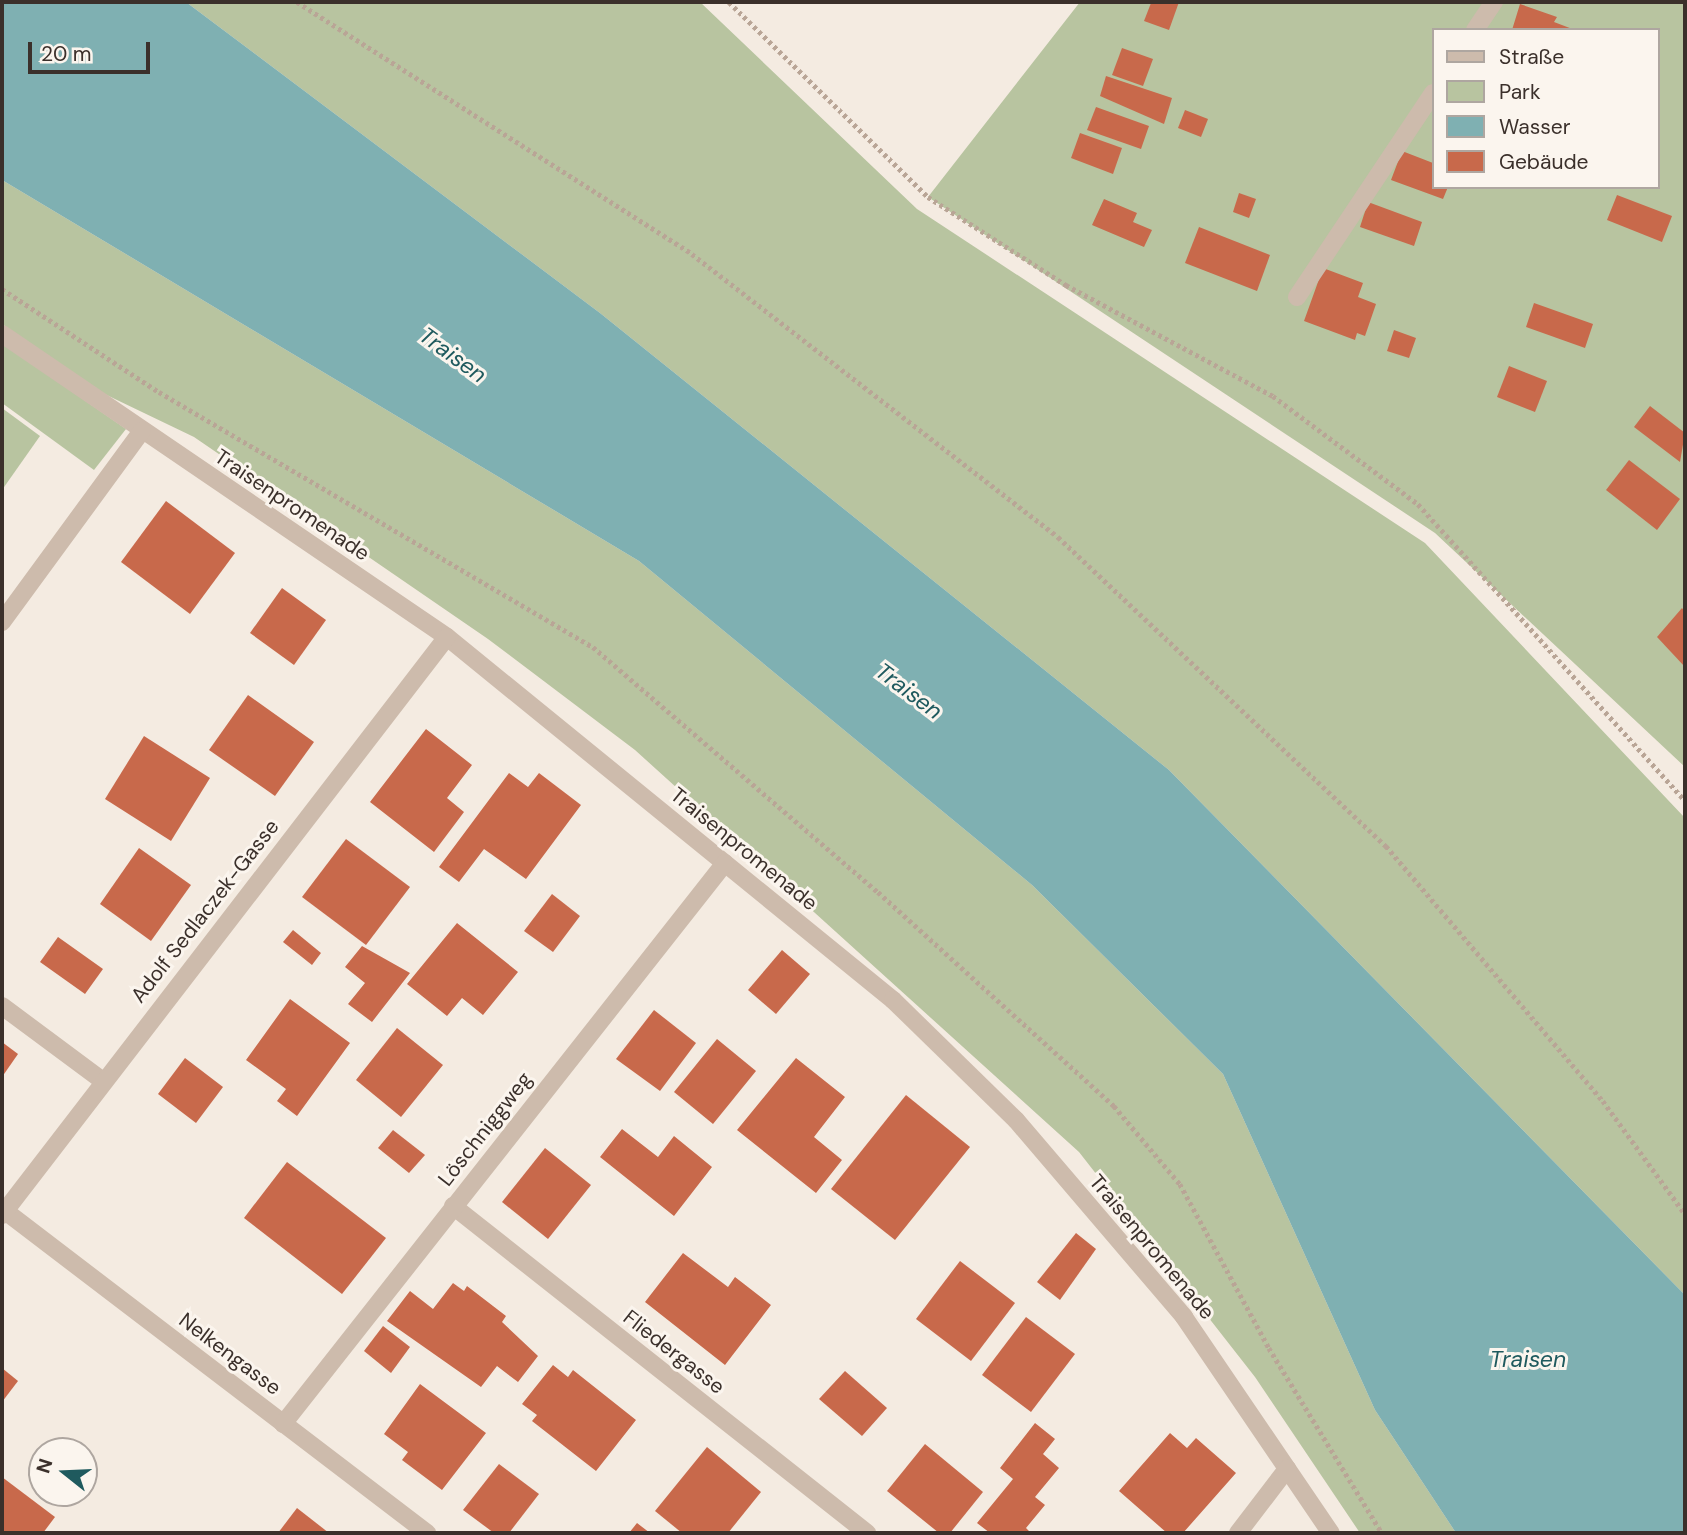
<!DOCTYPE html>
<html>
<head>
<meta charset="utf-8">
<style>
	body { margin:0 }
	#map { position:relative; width:1687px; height:1535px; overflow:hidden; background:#f4ebe1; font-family:"DM Sans",sans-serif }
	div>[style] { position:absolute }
	.green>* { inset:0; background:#b8c4a0 }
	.water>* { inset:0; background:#7fb0b2 }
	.building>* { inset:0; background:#c8694b }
	.path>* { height:4.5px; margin-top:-2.25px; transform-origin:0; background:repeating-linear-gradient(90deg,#b9a596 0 3.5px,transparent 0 7px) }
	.minor>* { height:18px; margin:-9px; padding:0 9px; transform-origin:9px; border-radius:9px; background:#cdbbac }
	span { translate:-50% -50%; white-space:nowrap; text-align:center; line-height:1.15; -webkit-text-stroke:6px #fbf5ee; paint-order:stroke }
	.street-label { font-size:21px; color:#3b302b }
	.water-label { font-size:23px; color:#1f5a5e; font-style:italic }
	.frame { position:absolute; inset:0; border:4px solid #3b302b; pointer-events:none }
	.legend { position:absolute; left:1432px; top:28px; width:228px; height:161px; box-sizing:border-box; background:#fbf5ee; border:2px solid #aea6a0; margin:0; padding:9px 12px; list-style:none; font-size:21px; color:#3b302b }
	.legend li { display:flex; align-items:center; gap:14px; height:35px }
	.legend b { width:35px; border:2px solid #aea6a0 }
	.north { position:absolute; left:28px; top:1437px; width:70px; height:70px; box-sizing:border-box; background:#fbf5ee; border:2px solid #aea6a0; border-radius:50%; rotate:288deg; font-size:19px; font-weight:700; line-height:28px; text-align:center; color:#3b302b }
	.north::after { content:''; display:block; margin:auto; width:24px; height:32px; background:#1f5a5e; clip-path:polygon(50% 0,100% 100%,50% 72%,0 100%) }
	.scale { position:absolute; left:28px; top:42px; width:122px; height:32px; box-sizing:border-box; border:4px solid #3b302b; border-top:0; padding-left:9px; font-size:21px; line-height:24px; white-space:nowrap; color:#3b302b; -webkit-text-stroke:5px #fbf5ee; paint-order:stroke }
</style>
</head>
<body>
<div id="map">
	<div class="green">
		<i style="clip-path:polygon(186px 2px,700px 2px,917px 209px,1425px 543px,1685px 818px,1685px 1295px,1169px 770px,600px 313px)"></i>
		<i style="clip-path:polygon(evenodd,1080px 2px,1685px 2px,1685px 767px,1435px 533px,928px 197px,1080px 2px,1433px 30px,1657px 30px,1657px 187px,1433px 187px,1433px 30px)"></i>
		<i style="clip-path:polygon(2px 180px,639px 561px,1032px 885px,1223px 1074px,1375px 1410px,1456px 1533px,1360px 1533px,1255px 1377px,1079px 1152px,635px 750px,488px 639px,194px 437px,92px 388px,2px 324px)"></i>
		<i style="clip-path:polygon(2px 343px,126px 429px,94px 470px,2px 403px)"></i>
		<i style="clip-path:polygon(2px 408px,40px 436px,2px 490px)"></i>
	</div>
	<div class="water">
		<i style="clip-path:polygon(2px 2px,186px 2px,600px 313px,1169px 770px,1685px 1295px,1685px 1533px,1456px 1533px,1375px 1410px,1223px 1074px,1032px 885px,639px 561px,2px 180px)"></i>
	</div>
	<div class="building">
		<i style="clip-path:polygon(1158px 2px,1179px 2px,1169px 30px,1144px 21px,1151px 3px)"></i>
		<i style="clip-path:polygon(1520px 4px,1557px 17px,1554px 22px,1575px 30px,1512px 30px)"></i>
		<i style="clip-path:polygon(1122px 48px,1153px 59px,1143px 86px,1112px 75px)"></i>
		<i style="clip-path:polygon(1106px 76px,1172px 98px,1164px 124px,1100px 96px)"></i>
		<i style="clip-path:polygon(1096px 107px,1149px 126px,1141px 149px,1087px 130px)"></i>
		<i style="clip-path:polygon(1185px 110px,1208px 119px,1201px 137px,1178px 128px)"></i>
		<i style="clip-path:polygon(1080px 133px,1122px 148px,1113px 174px,1071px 158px)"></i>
		<i style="clip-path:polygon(1402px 151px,1433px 163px,1433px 187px,1448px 187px,1443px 199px,1391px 180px)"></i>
		<i style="clip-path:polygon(1239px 193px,1256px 199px,1249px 218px,1233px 212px)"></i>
		<i style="clip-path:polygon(1617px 195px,1672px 216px,1662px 242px,1607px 220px)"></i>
		<i style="clip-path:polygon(1104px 199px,1137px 213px,1133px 222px,1152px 230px,1144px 247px,1092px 225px)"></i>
		<i style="clip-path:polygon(1368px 202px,1422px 222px,1414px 246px,1360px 227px)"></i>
		<i style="clip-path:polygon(1199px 227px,1270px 255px,1257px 291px,1185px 263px)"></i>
		<i style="clip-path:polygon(1323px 268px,1363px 283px,1358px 297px,1376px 304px,1365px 336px,1357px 333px,1355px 340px,1304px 321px)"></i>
		<i style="clip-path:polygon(1534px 303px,1593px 324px,1585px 348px,1526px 327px)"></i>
		<i style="clip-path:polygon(1394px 330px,1416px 338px,1409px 358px,1387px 351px)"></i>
		<i style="clip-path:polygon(1509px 366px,1547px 381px,1535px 412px,1497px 397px)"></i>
		<i style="clip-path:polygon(1650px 406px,1685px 433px,1680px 462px,1634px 427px)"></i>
		<i style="clip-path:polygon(1629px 460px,1680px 499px,1657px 530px,1606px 490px)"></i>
		<i style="clip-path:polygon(166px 501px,235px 553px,190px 614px,121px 562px)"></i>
		<i style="clip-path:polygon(282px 588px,326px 620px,294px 665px,250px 633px)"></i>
		<i style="clip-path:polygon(1682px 608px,1685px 612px,1685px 667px,1657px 637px)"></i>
		<i style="clip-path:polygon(248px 695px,314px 742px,275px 796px,209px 750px)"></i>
		<i style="clip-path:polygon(426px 729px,472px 765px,447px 798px,464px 812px,434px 852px,370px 802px)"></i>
		<i style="clip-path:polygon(144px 736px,210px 778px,171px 841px,105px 799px)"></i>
		<i style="clip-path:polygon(509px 773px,528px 787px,539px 773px,581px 805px,526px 879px,484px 849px,459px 882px,439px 867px)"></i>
		<i style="clip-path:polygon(346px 839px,410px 887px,366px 945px,302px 897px)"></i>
		<i style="clip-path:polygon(139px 848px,191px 885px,151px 941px,100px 904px)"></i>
		<i style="clip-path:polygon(552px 894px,580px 916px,553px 952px,524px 931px)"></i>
		<i style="clip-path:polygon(457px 923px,518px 972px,483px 1015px,462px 998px,447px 1016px,407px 984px)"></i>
		<i style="clip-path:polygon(293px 930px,321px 953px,312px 965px,283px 942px)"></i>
		<i style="clip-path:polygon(58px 937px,103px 969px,85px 994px,40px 962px)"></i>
		<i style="clip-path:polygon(362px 946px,410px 973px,372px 1022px,348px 1004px,365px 983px,345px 967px)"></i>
		<i style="clip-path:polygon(782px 950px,810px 974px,776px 1014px,748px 990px)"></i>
		<i style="clip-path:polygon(290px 999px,350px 1043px,297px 1116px,277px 1101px,286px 1089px,246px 1060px)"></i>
		<i style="clip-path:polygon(654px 1010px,696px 1043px,660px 1091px,616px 1059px)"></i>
		<i style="clip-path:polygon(397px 1028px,443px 1065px,401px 1117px,356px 1080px)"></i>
		<i style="clip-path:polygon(717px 1039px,756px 1071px,713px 1124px,674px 1092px)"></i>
		<i style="clip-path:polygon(2px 1042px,18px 1054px,2px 1077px)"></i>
		<i style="clip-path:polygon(185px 1058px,223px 1087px,196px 1123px,158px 1094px)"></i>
		<i style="clip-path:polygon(796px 1058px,845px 1097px,814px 1137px,842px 1160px,816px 1193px,737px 1130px)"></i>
		<i style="clip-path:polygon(906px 1095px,970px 1147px,895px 1240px,831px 1189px)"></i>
		<i style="clip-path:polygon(622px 1129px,658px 1157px,674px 1136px,712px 1167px,674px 1216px,600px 1157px)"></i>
		<i style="clip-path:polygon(393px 1130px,425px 1155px,409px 1173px,378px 1148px)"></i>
		<i style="clip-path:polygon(545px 1148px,591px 1185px,548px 1239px,502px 1202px)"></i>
		<i style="clip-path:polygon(287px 1162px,386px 1238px,342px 1294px,244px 1218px)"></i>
		<i style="clip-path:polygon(1076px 1233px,1096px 1249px,1060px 1300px,1037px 1282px)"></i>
		<i style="clip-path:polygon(683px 1253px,728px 1287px,735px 1277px,771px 1305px,725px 1365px,645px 1302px)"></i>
		<i style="clip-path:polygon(960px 1261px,1015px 1303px,971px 1361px,916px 1319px)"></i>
		<i style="clip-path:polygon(453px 1283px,464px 1291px,467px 1286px,506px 1316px,502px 1322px,538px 1356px,518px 1382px,497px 1366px,481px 1387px,387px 1321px,410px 1291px,433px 1309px)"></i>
		<i style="clip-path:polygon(1026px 1317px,1075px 1354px,1031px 1412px,982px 1375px)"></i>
		<i style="clip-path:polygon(383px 1326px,410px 1347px,391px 1373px,364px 1351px)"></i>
		<i style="clip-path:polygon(553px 1365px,568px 1377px,573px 1370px,636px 1420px,596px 1471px,532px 1421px,537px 1415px,522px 1404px)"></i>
		<i style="clip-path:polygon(2px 1368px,18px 1381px,2px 1402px)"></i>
		<i style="clip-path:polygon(845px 1371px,887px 1408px,862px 1436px,819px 1399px)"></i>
		<i style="clip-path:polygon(420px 1384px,486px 1433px,442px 1490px,402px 1460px,408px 1452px,384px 1434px)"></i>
		<i style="clip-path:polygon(1035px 1423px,1055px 1439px,1043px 1454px,1059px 1468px,1035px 1497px,1045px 1505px,1026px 1528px,1031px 1533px,990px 1533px,977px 1523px,1013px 1479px,1000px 1468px)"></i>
		<i style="clip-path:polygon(1170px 1433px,1187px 1448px,1196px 1438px,1236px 1473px,1183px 1533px,1167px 1533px,1119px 1491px)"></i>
		<i style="clip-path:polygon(925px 1444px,983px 1492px,950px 1533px,939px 1533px,887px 1491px)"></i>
		<i style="clip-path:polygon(707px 1447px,761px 1492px,728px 1533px,682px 1533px,655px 1511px)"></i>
		<i style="clip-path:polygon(499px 1464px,539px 1494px,509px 1533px,494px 1533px,463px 1510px)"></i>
		<i style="clip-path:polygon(2px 1477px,55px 1517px,43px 1533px,2px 1533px)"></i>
		<i style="clip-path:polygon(297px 1508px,329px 1533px,278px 1533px)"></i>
		<i style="clip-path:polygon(637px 1523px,650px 1533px,629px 1533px)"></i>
	</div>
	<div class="path">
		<i style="left:297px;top:2px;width:469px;rotate:32.5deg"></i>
		<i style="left:692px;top:254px;width:463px;rotate:37.7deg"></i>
		<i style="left:1058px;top:537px;width:451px;rotate:43.3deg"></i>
		<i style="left:1386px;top:846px;width:335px;rotate:49.6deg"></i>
		<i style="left:1603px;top:1101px;width:140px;rotate:54deg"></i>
		<i style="left:729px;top:2px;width:279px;rotate:44.4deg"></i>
		<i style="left:928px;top:197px;width:164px;rotate:32.5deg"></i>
		<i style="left:1066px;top:285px;width:235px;rotate:28.2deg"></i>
		<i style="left:1273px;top:396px;width:181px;rotate:36.7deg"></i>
		<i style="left:1418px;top:504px;width:399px;rotate:48deg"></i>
		<i style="left:2px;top:289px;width:188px;rotate:33.3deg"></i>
		<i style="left:159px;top:392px;width:503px;rotate:30.44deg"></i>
		<i style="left:593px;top:647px;width:376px;rotate:40.7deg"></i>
		<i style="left:878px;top:892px;width:319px;rotate:42.2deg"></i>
		<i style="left:1114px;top:1106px;width:102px;rotate:49.8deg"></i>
		<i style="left:1180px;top:1184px;width:187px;rotate:61.5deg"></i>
		<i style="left:1269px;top:1348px;width:217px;rotate:58.6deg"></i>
	</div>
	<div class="minor">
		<i style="left:1475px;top:30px;width:34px;rotate:-56deg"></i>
		<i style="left:1297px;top:297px;width:245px;rotate:-56.3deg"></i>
		<i style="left:2px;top:334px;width:538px;rotate:34.25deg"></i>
		<i style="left:447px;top:637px;width:575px;rotate:39.14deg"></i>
		<i style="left:893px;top:1000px;width:172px;rotate:44.3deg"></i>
		<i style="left:1016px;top:1120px;width:259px;rotate:49.5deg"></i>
		<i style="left:1184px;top:1317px;width:261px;rotate:55.8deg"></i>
		<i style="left:2px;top:622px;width:237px;rotate:-53.8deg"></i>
		<i style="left:2px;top:1006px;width:126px;rotate:36.6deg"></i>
		<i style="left:453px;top:1206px;width:528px;rotate:38.3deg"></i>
		<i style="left:5px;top:1211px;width:531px;rotate:37.34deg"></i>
		<i style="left:2px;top:1215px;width:729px;rotate:-52.41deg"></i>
		<i style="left:283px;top:1424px;width:714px;rotate:-51.77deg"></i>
		<i style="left:1238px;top:1533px;width:81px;rotate:-52.6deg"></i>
	</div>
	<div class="street-label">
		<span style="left:292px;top:505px;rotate:34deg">Traisenpromenade</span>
		<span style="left:744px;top:849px;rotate:39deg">Traisenpromenade</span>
		<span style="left:205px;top:911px;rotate:-52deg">Adolf Sedlaczek-Gasse</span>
		<span style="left:485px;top:1129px;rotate:-52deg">Löschniggweg</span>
		<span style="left:1152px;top:1247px;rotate:50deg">Traisenpromenade</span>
		<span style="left:674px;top:1352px;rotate:38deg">Fliedergasse</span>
		<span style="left:230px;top:1354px;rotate:37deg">Nelkengasse</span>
	</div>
	<div class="water-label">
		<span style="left:453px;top:355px;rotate:36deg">Traisen</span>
		<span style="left:909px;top:691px;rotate:37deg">Traisen</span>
		<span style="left:1528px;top:1359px">Traisen</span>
	</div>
	<div class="frame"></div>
	<ul class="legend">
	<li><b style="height:9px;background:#cdbbac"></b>Straße</li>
	<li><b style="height:19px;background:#b8c4a0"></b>Park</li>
	<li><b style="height:19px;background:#7fb0b2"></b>Wasser</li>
	<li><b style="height:19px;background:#c8694b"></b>Gebäude</li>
	</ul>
	<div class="north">N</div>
	<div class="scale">20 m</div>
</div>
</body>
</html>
